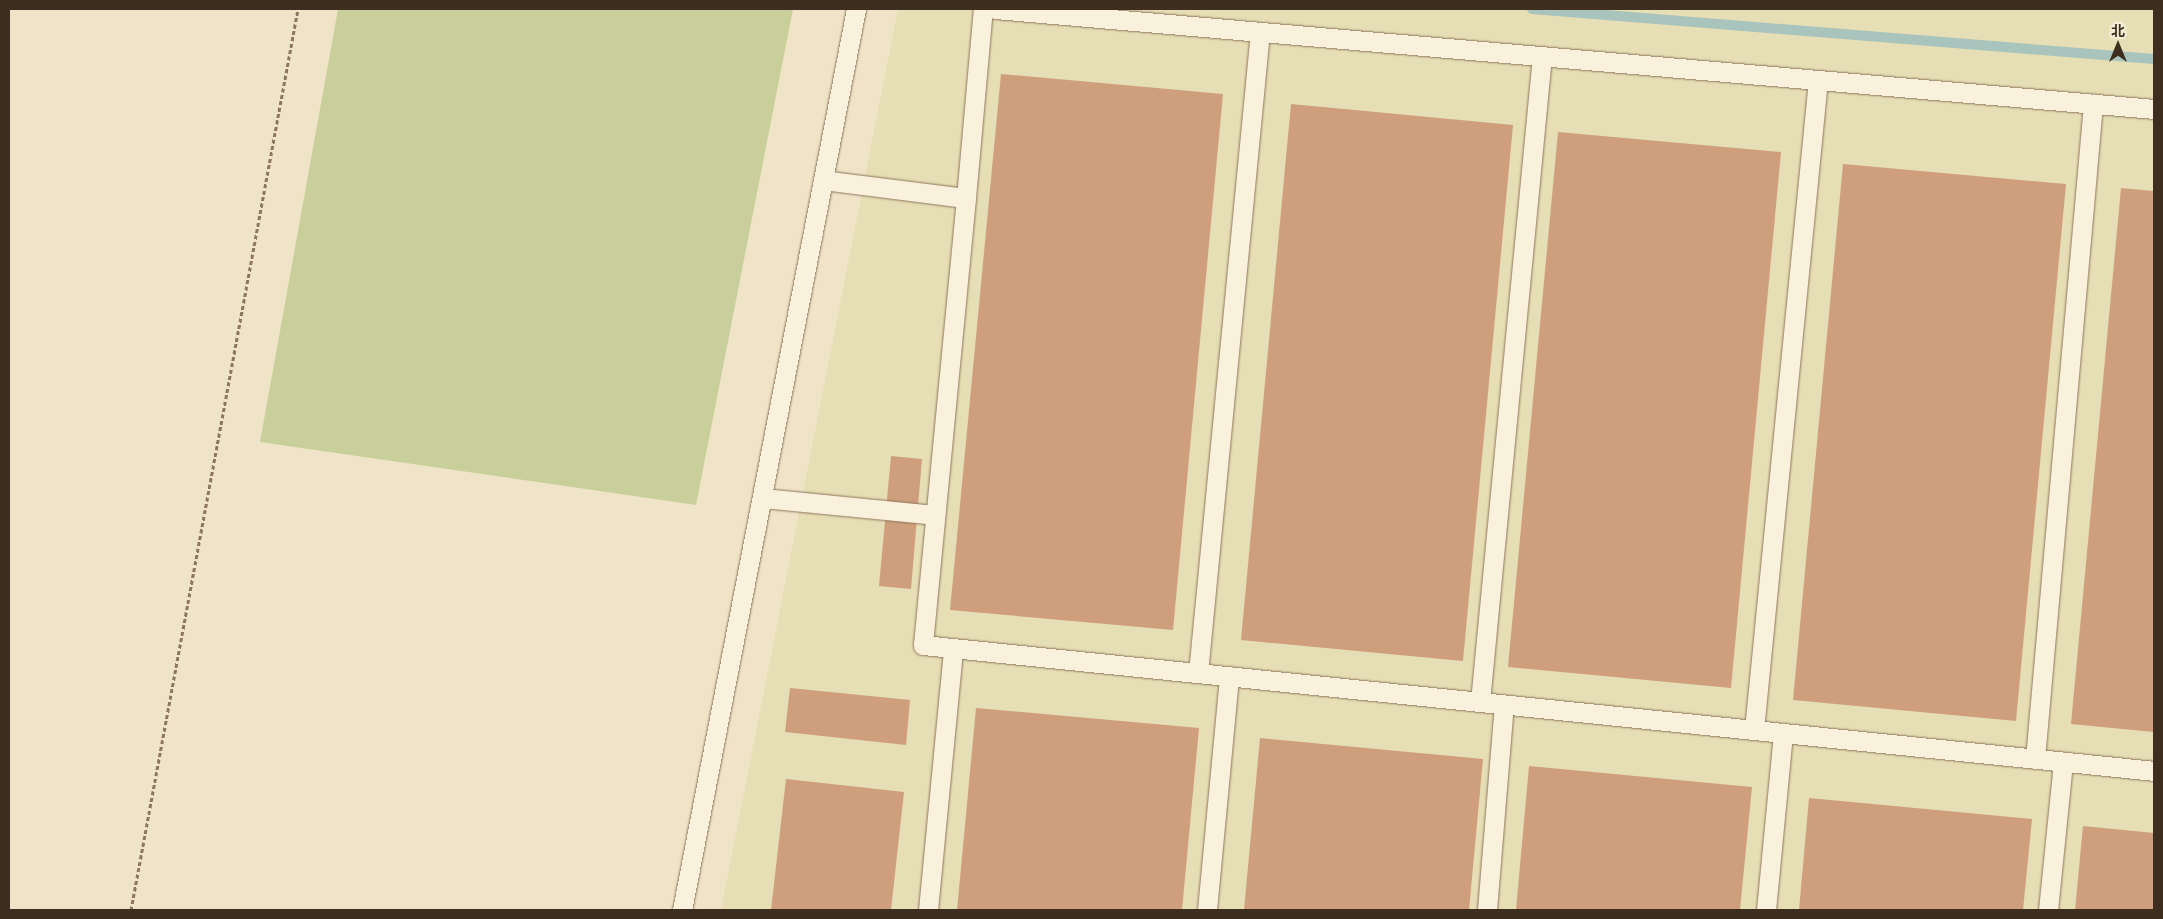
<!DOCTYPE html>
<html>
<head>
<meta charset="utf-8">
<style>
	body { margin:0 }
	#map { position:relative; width:2163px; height:919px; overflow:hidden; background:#f0e4c8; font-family:Literata,"Noto Sans SC",serif }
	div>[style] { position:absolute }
	.farmland>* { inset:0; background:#e6deb5 }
	.green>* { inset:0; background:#c9cf9b }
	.stream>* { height:10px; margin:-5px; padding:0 5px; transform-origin:5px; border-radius:5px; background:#a9c4bc }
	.building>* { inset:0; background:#cf9f7d }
	.path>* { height:3px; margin-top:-1.5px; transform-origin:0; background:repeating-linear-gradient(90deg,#8d765c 0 4px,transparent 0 6.5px) }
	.roads { filter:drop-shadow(0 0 1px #8d765c) drop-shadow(0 0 1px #8d765c) }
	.lane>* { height:19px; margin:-9.5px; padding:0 9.5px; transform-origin:9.5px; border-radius:9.5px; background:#faf1dc }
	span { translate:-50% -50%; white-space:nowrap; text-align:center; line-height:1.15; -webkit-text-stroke:4px #f7eed8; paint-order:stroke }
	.frame { position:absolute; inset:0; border:10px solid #3d2e20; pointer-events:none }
	.north { position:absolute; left:2093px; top:20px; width:50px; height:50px; -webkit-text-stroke:4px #f7eed8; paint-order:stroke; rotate:0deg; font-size:14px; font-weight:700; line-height:20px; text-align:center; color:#3d2e20 }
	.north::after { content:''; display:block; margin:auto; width:18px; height:22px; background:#3d2e20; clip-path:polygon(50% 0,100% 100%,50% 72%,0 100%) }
</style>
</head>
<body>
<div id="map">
	<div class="farmland">
		<i style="clip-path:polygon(898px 9px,2154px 9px,2154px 910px,721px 910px)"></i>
	</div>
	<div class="green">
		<i style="clip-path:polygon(338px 9px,793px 9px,696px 505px,260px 442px)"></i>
	</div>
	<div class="stream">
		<i style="left:1532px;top:9px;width:624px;rotate:4.6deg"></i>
	</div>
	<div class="building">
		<i style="clip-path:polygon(1001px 74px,1223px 94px,1173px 630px,950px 610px)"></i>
		<i style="clip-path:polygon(1291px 104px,1513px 125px,1463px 661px,1241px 640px)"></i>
		<i style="clip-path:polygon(1558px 132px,1781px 152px,1731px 688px,1508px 667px)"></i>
		<i style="clip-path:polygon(1843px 164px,2066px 184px,2016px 721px,1793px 700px)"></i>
		<i style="clip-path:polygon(2121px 188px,2154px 191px,2154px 732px,2071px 724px)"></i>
		<i style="clip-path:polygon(891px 456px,922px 459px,911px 589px,879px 586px)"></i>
		<i style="clip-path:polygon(790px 688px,910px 700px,906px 745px,785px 732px)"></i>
		<i style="clip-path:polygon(976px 708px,1199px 728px,1182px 910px,957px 910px)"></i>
		<i style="clip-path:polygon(1260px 738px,1483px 759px,1469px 910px,1244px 910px)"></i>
		<i style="clip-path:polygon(1529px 766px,1752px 787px,1740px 910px,1516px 910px)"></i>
		<i style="clip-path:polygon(786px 779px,904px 792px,891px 910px,771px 910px)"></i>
		<i style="clip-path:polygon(1809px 798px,2032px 819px,2023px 910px,1799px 910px)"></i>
		<i style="clip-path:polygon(2083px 826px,2154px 833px,2154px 910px,2075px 910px)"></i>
	</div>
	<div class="path">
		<i style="left:131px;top:910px;width:916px;rotate:-79.5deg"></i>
	</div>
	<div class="roads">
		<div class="lane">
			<i style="left:995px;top:9px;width:1163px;rotate:4.93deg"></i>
			<i style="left:823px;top:180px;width:144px;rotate:7.2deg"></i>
			<i style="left:966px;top:198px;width:449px;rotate:95.5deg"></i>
			<i style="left:923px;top:645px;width:1237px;rotate:5.84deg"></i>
			<i style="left:966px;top:198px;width:190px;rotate:-84.9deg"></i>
			<i style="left:762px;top:498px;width:174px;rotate:5.6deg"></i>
			<i style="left:1198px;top:673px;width:644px;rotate:-84.48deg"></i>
			<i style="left:1480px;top:702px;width:649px;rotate:-84.52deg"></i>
			<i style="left:1754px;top:730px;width:653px;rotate:-84.38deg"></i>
			<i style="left:2035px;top:759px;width:658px;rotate:-84.94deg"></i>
			<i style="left:682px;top:910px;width:918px;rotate:-79.07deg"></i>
			<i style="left:928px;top:910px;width:263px;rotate:-84.5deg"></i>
			<i style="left:1207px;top:910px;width:235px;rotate:-84.6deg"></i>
			<i style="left:1487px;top:910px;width:206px;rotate:-85.3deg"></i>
			<i style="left:1766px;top:910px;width:178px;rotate:-84.5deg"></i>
			<i style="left:2048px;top:910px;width:149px;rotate:-84.2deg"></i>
		</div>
	</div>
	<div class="frame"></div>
	<div class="north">北</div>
</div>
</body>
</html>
